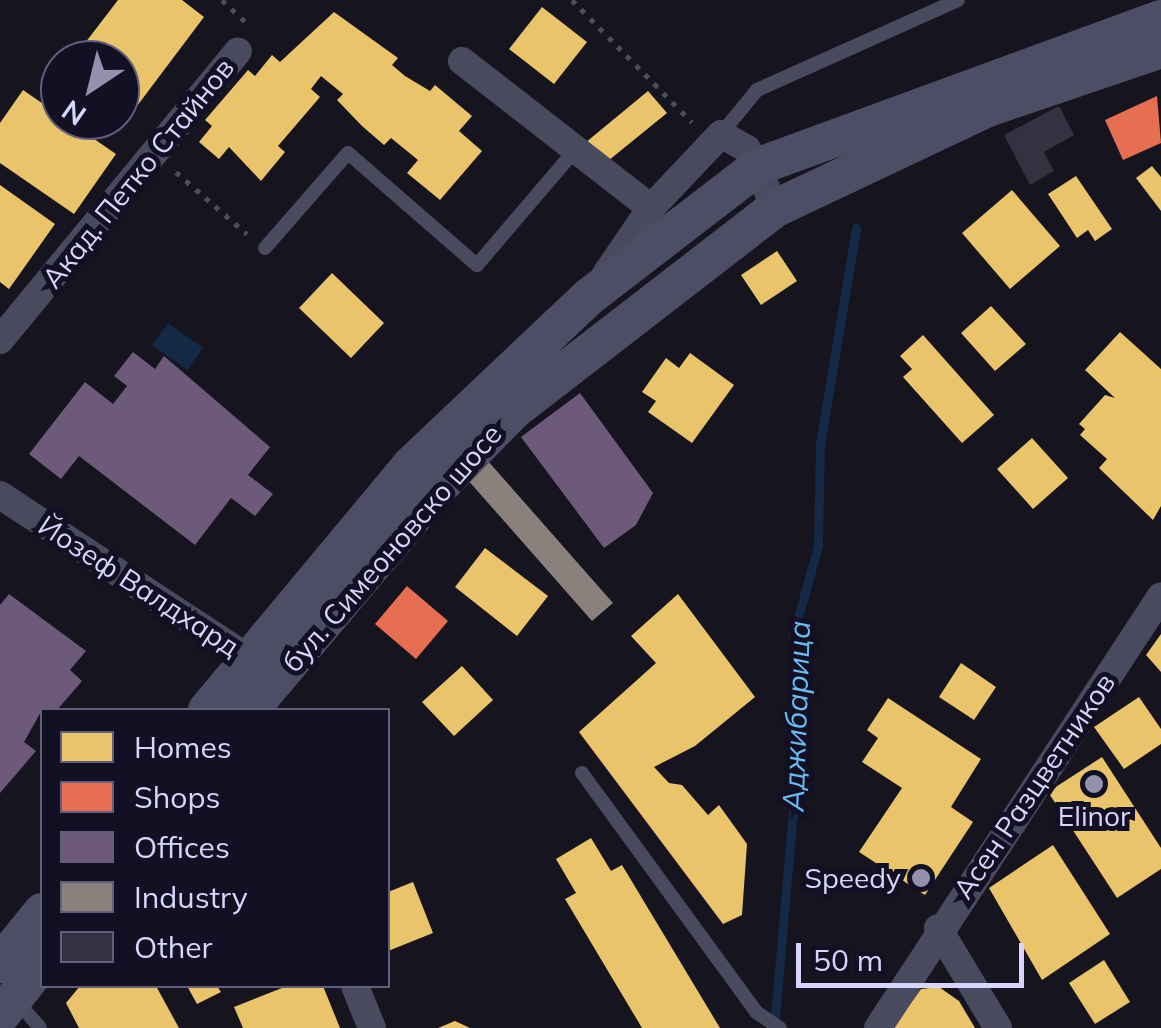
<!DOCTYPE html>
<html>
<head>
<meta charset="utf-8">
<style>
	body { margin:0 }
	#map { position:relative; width:1161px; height:1028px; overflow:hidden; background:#16141f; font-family:Mulish,sans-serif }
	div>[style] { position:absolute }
	.water>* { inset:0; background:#142945 }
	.homes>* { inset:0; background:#e9c46a }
	.shops>* { inset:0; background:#e76f51 }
	.offices>* { inset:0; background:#6d597a }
	.industry>* { inset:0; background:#8a817c }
	.stream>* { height:9px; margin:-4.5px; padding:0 4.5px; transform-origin:4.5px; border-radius:4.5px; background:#142945 }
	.building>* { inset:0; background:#343241 }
	.path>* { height:5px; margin-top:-2.5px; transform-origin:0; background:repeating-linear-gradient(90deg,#45505b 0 5px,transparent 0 13px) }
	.lane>* { height:14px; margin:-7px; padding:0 7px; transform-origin:7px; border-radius:7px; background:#4a4a5f }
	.street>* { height:28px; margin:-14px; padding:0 14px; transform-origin:14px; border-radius:14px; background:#4a4a5f }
	.secondary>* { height:38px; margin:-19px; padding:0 19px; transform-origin:19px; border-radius:19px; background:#4d4e65 }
	.dots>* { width:28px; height:28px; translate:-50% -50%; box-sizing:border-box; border:5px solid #121023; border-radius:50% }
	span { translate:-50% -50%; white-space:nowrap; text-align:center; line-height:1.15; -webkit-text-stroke:10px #121023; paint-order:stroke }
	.street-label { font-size:28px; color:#d8d5fc }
	.poi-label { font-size:28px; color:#d8d5fc }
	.right { translate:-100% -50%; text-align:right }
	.water-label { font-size:30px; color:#6cbbf3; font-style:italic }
	.legend { position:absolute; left:40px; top:708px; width:350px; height:280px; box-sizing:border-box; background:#121023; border:2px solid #615f7a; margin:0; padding:12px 18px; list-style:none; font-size:30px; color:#d8d5fc }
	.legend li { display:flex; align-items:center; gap:20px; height:50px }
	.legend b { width:50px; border:2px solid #615f7a }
	.north { position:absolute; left:40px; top:40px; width:100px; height:100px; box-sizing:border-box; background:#121023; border:2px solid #615f7a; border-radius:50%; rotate:215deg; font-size:28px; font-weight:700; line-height:40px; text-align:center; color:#d8d5fc }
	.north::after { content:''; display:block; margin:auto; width:35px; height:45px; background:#9491af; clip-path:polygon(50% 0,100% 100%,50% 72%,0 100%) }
	.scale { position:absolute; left:796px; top:943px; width:228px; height:45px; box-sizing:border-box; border:5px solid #d8d5fc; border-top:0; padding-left:12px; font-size:30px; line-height:35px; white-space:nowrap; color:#d8d5fc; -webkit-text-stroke:8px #121023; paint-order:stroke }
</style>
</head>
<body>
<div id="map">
	<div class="water">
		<i style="clip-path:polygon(168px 323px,203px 348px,187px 370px,152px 345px)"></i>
	</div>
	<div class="homes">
		<i style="clip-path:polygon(118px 0,182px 0,204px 17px,128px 118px,120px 113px,120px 60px,72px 60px)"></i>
		<i style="clip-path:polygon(542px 7px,587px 42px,554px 84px,509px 49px)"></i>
		<i style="clip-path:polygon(334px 12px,398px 58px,392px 65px,405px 76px,430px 91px,435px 85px,472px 116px,459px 131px,482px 151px,440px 200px,407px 173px,418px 160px,391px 138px,384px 145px,362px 126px,337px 100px,343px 94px,321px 76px,311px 89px,320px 97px,278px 146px,285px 152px,261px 181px,229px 147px,219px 159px,199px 142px,212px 126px,205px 120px,248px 70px,255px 76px,272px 55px,280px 62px)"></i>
		<i style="clip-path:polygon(23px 90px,116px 154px,74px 214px,0 163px,0 123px)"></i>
		<i style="clip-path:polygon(648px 91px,667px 113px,603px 165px,585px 143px)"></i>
		<i style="clip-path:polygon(1152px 166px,1161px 177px,1161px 211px,1136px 178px)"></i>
		<i style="clip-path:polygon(1076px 176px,1112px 229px,1095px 241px,1088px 230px,1077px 238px,1048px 194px)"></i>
		<i style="clip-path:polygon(0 185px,55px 224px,9px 289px,0 282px)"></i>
		<i style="clip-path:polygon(1012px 190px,1060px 246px,1010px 289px,962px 233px)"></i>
		<i style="clip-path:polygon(777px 251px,797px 281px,761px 305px,741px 275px)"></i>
		<i style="clip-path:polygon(332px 273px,384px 323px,351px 358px,299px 308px)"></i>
		<i style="clip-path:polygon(991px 306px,1026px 344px,995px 371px,961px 333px)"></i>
		<i style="clip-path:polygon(1120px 332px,1161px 369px,1161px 506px,1153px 520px,1099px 468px,1107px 459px,1080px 435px,1085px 429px,1079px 424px,1105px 395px,1115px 398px,1085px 370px)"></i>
		<i style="clip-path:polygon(923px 335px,994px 415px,962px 443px,903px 377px,912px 369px,900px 356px)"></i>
		<i style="clip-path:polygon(690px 353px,734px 385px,692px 443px,648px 412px,656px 401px,642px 392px,666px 358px,679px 368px)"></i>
		<i style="clip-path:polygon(1032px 438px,1068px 478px,1033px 509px,997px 469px)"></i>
		<i style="clip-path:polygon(485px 548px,548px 596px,517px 636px,455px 587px)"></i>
		<i style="clip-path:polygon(678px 594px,755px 697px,695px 746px,654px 767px,669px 783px,682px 785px,708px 815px,719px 805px,747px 844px,742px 915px,723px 924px,579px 732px,656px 663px,631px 636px)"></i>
		<i style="clip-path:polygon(1161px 634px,1161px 672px,1146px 655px)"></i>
		<i style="clip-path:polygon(961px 663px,996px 687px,974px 720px,939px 697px)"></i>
		<i style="clip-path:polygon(462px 666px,493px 700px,454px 736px,422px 702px)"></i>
		<i style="clip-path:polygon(1139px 697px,1161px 729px,1161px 744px,1124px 769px,1094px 727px)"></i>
		<i style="clip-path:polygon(888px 698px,981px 759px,951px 807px,973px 822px,925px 895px,859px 852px,902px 788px,862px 762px,878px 738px,867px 730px)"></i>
		<i style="clip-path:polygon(1102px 757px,1161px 848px,1161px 869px,1117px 898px,1048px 792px)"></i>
		<i style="clip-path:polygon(591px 838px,611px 871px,622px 865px,720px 1028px,642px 1028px,565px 899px,576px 893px,556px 859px)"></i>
		<i style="clip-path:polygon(1053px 845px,1110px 934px,1042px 980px,989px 888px)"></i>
		<i style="clip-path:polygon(413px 882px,433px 933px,388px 951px,388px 892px)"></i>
		<i style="clip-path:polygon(1104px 960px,1130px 1002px,1095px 1024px,1069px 983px)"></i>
		<i style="clip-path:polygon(80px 986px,156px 986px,179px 1028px,79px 1028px,66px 1003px)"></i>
		<i style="clip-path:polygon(187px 986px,217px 986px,221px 992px,197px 1004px)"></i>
		<i style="clip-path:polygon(287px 986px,323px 986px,340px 1028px,243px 1028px,234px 1007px)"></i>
		<i style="clip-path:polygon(939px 987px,959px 1001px,975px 1028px,893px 1028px,921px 989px)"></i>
		<i style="clip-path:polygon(455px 1021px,470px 1028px,438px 1028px)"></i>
	</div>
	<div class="shops">
		<i style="clip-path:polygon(1157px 96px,1161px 143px,1123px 160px,1105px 120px)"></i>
		<i style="clip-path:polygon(407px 586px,448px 621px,416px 659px,375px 624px)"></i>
	</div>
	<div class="offices">
		<i style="clip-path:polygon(133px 352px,155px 369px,164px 356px,270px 447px,248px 475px,273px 494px,255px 516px,231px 498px,195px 545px,79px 456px,61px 479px,29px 454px,85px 382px,113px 404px,127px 386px,114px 376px)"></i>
		<i style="clip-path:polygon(580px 393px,653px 493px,636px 525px,604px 548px,521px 437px)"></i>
		<i style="clip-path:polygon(9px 594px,86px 651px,70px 670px,82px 681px,57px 710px,42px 710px,24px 742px,36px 751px,0 793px,0 605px)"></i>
	</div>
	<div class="industry">
		<i style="clip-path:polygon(488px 461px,613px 603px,592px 621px,467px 479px)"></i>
	</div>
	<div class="stream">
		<i style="left:774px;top:1028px;width:300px;rotate:-85deg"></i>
		<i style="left:800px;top:729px;width:94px;rotate:-94.3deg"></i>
		<i style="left:793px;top:635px;width:92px;rotate:-74.3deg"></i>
		<i style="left:818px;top:546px;width:102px;rotate:-88.9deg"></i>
		<i style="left:820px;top:444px;width:219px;rotate:-80.5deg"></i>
	</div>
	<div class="building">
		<i style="clip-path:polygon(1059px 106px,1074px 135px,1044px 152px,1054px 171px,1030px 185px,1004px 135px)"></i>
	</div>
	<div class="path">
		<i style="left:222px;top:0;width:37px;rotate:43deg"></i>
		<i style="left:572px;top:0;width:171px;rotate:45.5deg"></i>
		<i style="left:176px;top:172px;width:94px;rotate:41.1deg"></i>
	</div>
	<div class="lane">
		<i style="left:721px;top:134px;width:57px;rotate:-50.7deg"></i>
		<i style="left:757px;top:90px;width:220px;rotate:-24.1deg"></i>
		<i style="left:265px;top:248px;width:126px;rotate:-48.9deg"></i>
		<i style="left:348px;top:153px;width:171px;rotate:41deg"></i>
		<i style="left:477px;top:265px;width:154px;rotate:-49.5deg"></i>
		<i style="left:582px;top:773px;width:296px;rotate:53.9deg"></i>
		<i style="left:756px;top:1012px;width:29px;rotate:34deg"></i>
		<i style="left:15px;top:999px;width:38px;rotate:49deg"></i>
	</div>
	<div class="street">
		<i style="left:462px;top:61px;width:239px;rotate:37.9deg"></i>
		<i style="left:606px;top:274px;width:80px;rotate:-55.7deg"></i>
		<i style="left:651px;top:208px;width:102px;rotate:-46.6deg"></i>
		<i style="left:721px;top:134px;width:30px;rotate:30deg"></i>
		<i style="left:747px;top:149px;width:66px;rotate:63.8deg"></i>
		<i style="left:0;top:340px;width:374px;rotate:-50.5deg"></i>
		<i style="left:0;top:495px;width:313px;rotate:33.3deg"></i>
		<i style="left:938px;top:928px;width:117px;rotate:59deg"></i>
		<i style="left:355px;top:986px;width:45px;rotate:68deg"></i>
		<i style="left:878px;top:1028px;width:516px;rotate:-56.77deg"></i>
	</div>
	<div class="secondary">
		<i style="left:207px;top:710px;width:319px;rotate:-50.2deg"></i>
		<i style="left:411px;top:465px;width:246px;rotate:-43.4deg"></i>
		<i style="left:590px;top:296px;width:213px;rotate:-37.6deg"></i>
		<i style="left:759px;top:166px;width:428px;rotate:-20.1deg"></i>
		<i style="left:250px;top:710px;width:288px;rotate:-49.8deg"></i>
		<i style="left:436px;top:490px;width:110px;rotate:-45.7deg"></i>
		<i style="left:513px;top:411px;width:332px;rotate:-37.7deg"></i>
		<i style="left:776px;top:208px;width:231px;rotate:-25.3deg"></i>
		<i style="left:985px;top:109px;width:186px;rotate:-18.8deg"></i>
		<i style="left:0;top:964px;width:67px;rotate:-51.1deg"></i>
		<i style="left:0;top:1016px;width:68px;rotate:-51.6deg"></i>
	</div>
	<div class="dots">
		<i style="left:1094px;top:784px;background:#9491af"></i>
		<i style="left:921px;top:878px;background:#9491af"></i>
	</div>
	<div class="street-label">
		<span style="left:138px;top:173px;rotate:-51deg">Акад. Петко Стайнов</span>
		<span style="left:392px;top:548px;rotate:-49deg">бул. Симеоновско шосе</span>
		<span style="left:139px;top:586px;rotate:33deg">Йозеф Валдхард</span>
		<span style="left:1034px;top:786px;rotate:-56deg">Асен Разцветников</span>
	</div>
	<div class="poi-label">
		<span style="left:1094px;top:816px">Elinor</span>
		<span class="right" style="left:901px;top:878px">Speedy</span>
	</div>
	<div class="water-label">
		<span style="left:796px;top:716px;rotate:-88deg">Аджибарица</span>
	</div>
	<ul class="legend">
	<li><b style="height:28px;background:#e9c46a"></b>Homes</li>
	<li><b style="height:28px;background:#e76f51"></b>Shops</li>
	<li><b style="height:28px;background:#6d597a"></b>Offices</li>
	<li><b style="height:28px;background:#8a817c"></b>Industry</li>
	<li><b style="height:28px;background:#343241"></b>Other</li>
	</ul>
	<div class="north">N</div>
	<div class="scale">50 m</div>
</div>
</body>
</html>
